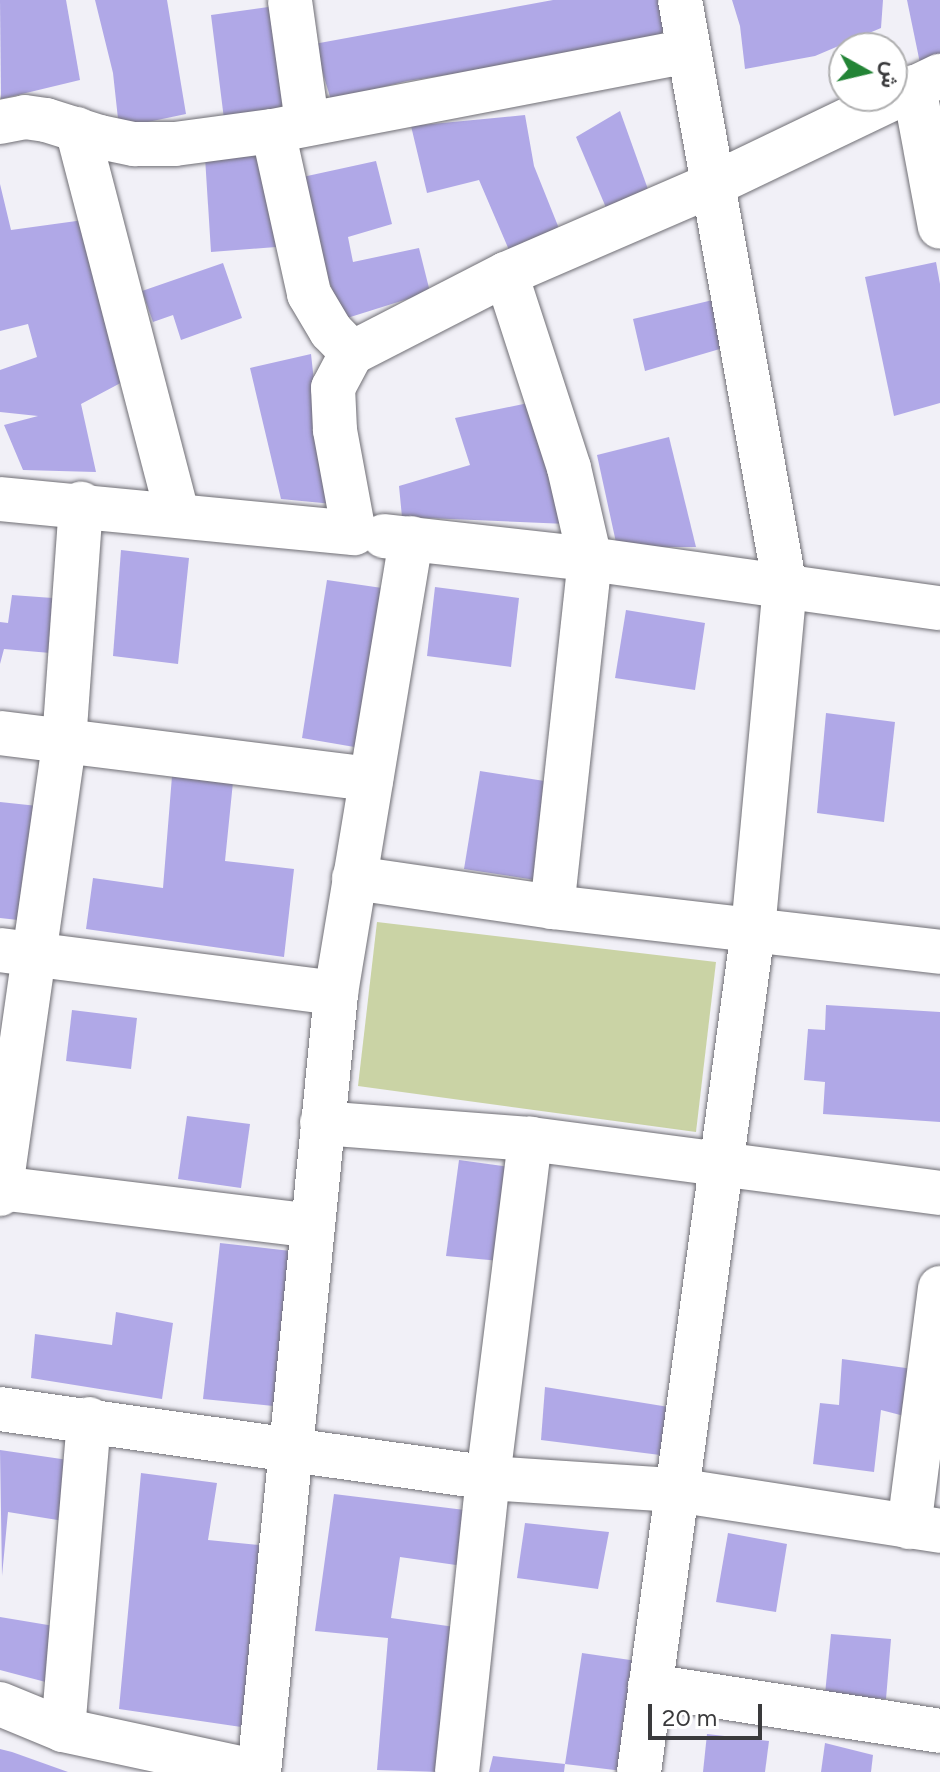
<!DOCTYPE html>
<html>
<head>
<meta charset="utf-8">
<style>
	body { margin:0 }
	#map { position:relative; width:940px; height:1772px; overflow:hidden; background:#f1f0f7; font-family:Figtree,Vazirmatn,sans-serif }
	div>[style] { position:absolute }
	.green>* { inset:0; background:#cad3a5 }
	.building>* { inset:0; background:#b0a8e7 }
	.roads { filter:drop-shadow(0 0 2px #706f75) drop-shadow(0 0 2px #706f75) }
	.minor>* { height:44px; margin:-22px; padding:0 22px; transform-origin:22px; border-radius:22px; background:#fff }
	span { translate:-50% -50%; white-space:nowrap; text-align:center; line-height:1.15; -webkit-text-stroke:6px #fff; paint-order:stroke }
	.north { position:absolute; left:828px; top:32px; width:80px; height:80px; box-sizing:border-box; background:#fff; border:2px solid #b0b0b1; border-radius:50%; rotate:98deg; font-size:22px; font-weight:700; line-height:32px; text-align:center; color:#3a3a3c }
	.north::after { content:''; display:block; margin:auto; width:28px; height:36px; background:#238436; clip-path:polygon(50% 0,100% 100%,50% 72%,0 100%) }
	.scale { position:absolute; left:648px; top:1704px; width:114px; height:36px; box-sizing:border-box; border:4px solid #3a3a3c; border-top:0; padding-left:10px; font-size:24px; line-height:28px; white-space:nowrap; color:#3a3a3c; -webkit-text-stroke:6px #fff; paint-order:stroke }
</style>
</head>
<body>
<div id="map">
	<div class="green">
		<i style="clip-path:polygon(377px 922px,716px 962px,696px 1132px,358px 1086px)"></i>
	</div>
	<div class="building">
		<i style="clip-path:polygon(0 0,66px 0,80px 80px,1px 99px)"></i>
		<i style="clip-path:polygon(95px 0,167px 0,186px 114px,119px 128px,113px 73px)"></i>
		<i style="clip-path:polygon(553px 0,674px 0,681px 40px,407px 81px,331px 100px,314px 44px)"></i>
		<i style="clip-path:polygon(732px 0,883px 0,881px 28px,815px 56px,745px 69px,740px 26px)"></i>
		<i style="clip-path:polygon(907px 0,940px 0,940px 60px,921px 68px)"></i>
		<i style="clip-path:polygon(283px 5px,296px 110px,224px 119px,211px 15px)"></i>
		<i style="clip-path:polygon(620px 111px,650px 195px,607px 210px,576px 137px)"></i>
		<i style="clip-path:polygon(525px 115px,534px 166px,560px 231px,509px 250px,479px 180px,427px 193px,411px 126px)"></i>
		<i style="clip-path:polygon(270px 152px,276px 247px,211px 252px,205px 157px)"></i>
		<i style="clip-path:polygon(376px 161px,392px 224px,348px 237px,353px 262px,419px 248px,430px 292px,344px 319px,322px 264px,298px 178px)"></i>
		<i style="clip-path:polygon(0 184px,11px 230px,91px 219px,130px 378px,81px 404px,96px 472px,23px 470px,4px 425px,38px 416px,0 412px,0 370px,37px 357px,28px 324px,0 331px)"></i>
		<i style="clip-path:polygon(936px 262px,940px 284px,940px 403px,894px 416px,865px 277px)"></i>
		<i style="clip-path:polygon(223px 263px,242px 318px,181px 340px,173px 315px,153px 322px,142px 291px)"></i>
		<i style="clip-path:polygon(717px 299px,730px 346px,645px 371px,633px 319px)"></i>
		<i style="clip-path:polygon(311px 354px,319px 426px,333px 504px,281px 499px,250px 368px)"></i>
		<i style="clip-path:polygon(533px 402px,567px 524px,402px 517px,399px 486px,470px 465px,455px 418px)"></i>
		<i style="clip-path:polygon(669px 437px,696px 547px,617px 547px,597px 455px)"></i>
		<i style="clip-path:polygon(121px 550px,189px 558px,178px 664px,113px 656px)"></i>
		<i style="clip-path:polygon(327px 580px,389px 589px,366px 749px,302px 738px)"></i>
		<i style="clip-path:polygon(435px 587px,519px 598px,511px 667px,427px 656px)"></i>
		<i style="clip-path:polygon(12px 595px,66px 599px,62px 654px,4px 649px,0 664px,0 622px,8px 623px)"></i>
		<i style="clip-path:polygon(626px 610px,705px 623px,695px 690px,615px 678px)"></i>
		<i style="clip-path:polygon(826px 713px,895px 722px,884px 822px,817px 813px)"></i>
		<i style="clip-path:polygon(480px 771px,557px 783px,542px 881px,464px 869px)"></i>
		<i style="clip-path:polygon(172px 776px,233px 782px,225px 861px,294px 869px,284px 957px,86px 929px,93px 878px,163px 888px)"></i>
		<i style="clip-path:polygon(0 802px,47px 807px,36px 922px,0 918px)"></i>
		<i style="clip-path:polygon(826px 1005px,940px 1012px,940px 1122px,823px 1114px,825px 1082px,804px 1080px,808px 1029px,825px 1030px)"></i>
		<i style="clip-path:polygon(72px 1010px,137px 1018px,131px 1069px,66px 1061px)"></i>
		<i style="clip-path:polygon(187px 1116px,250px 1124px,241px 1188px,178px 1179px)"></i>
		<i style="clip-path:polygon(459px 1160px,510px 1167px,500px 1261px,446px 1256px)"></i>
		<i style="clip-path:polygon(220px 1243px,299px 1252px,283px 1407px,203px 1399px)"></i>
		<i style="clip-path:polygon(116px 1312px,173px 1323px,162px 1399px,31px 1378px,35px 1334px,112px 1345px)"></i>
		<i style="clip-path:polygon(842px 1359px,920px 1370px,912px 1418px,881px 1410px,874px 1472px,813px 1464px,820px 1403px,839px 1405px)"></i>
		<i style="clip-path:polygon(545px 1387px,675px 1408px,668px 1456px,541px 1440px)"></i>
		<i style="clip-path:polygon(0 1450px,75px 1461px,70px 1522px,8px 1512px,2px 1576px)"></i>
		<i style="clip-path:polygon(141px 1473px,217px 1483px,208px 1540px,268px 1546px,248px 1728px,119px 1709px)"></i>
		<i style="clip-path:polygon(334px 1494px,473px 1511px,463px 1566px,400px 1557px,391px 1618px,455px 1627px,439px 1772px,377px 1770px,388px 1638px,315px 1631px)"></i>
		<i style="clip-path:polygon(525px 1523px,609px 1532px,598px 1589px,517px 1578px)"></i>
		<i style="clip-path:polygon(728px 1533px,787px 1544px,776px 1612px,716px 1602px)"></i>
		<i style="clip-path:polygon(0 1617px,60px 1627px,57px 1685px,0 1670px)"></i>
		<i style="clip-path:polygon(831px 1634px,891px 1639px,886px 1699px,825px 1694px)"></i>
		<i style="clip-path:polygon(582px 1653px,644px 1662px,631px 1772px,565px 1764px)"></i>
		<i style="clip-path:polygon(707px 1734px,769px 1741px,765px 1772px,703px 1772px)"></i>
		<i style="clip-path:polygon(825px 1743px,873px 1755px,871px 1772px,821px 1772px)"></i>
		<i style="clip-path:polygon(0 1749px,12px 1752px,68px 1772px,0 1772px)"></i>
		<i style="clip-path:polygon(493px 1756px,565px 1764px,564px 1772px,489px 1772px)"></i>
	</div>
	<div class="roads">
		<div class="minor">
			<i style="left:290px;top:1px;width:122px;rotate:82deg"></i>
			<i style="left:914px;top:87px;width:142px;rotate:79.5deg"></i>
			<i style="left:0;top:122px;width:25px;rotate:-11deg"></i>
			<i style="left:25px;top:117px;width:21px;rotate:8deg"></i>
			<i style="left:46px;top:120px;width:57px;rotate:17.5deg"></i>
			<i style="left:100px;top:137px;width:35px;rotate:12deg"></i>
			<i style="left:134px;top:144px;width:41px"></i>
			<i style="left:175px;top:144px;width:99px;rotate:-7.6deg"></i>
			<i style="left:273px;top:131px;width:423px;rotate:-10.9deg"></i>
			<i style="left:77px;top:129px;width:398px;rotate:75.4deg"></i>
			<i style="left:273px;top:131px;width:167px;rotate:77.5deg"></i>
			<i style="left:309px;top:294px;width:43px;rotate:59.3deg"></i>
			<i style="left:331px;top:331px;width:30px;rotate:46deg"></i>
			<i style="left:506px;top:274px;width:204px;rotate:72deg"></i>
			<i style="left:569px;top:468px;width:93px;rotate:77deg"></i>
			<i style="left:590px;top:559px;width:350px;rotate:96.2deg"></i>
			<i style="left:552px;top:907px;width:391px;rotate:6.6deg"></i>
			<i style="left:0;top:499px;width:356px;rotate:5.5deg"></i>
			<i style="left:354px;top:533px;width:105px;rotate:-100.5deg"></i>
			<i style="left:335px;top:430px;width:42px;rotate:-92.7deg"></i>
			<i style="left:333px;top:388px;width:40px;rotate:-62deg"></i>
			<i style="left:352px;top:353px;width:173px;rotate:-27.2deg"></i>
			<i style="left:506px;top:274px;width:224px;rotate:-23.4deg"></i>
			<i style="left:712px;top:185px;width:253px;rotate:-25.6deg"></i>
			<i style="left:384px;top:536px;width:207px;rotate:6.4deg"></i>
			<i style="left:590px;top:559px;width:353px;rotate:8deg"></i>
			<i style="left:0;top:733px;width:374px;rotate:7.1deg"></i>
			<i style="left:354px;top:878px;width:200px;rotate:8.3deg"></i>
			<i style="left:0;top:950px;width:339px;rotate:7.3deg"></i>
			<i style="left:322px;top:1123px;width:209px;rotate:4.4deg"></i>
			<i style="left:530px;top:1139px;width:414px;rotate:7.5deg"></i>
			<i style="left:0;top:1188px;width:315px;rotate:6.9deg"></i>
			<i style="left:0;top:1194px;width:457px;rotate:-81.9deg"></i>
			<i style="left:64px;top:742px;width:239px;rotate:-85.9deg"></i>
			<i style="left:0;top:1409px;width:493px;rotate:8deg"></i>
			<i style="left:488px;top:1478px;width:188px;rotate:3.7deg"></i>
			<i style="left:676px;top:1490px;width:267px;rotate:8.8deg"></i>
			<i style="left:909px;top:1527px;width:241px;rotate:-82.6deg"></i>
			<i style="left:650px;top:1686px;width:293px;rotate:8.8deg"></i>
			<i style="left:0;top:1704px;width:68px;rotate:22.4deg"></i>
			<i style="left:63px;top:1730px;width:200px;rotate:12.1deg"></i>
			<i style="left:63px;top:1730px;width:312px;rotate:-85.2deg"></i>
			<i style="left:259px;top:1772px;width:783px;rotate:-84.35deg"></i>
			<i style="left:336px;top:993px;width:461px;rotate:-80.6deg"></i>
			<i style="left:457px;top:1772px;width:296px;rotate:-84deg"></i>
			<i style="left:488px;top:1478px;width:342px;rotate:-82.9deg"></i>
			<i style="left:639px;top:1772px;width:850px;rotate:-82.29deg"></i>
			<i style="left:753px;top:930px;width:344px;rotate:-84.7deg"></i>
			<i style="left:785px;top:587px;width:596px;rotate:-100.14deg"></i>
		</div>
	</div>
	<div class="north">ش</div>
	<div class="scale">20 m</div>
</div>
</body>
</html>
